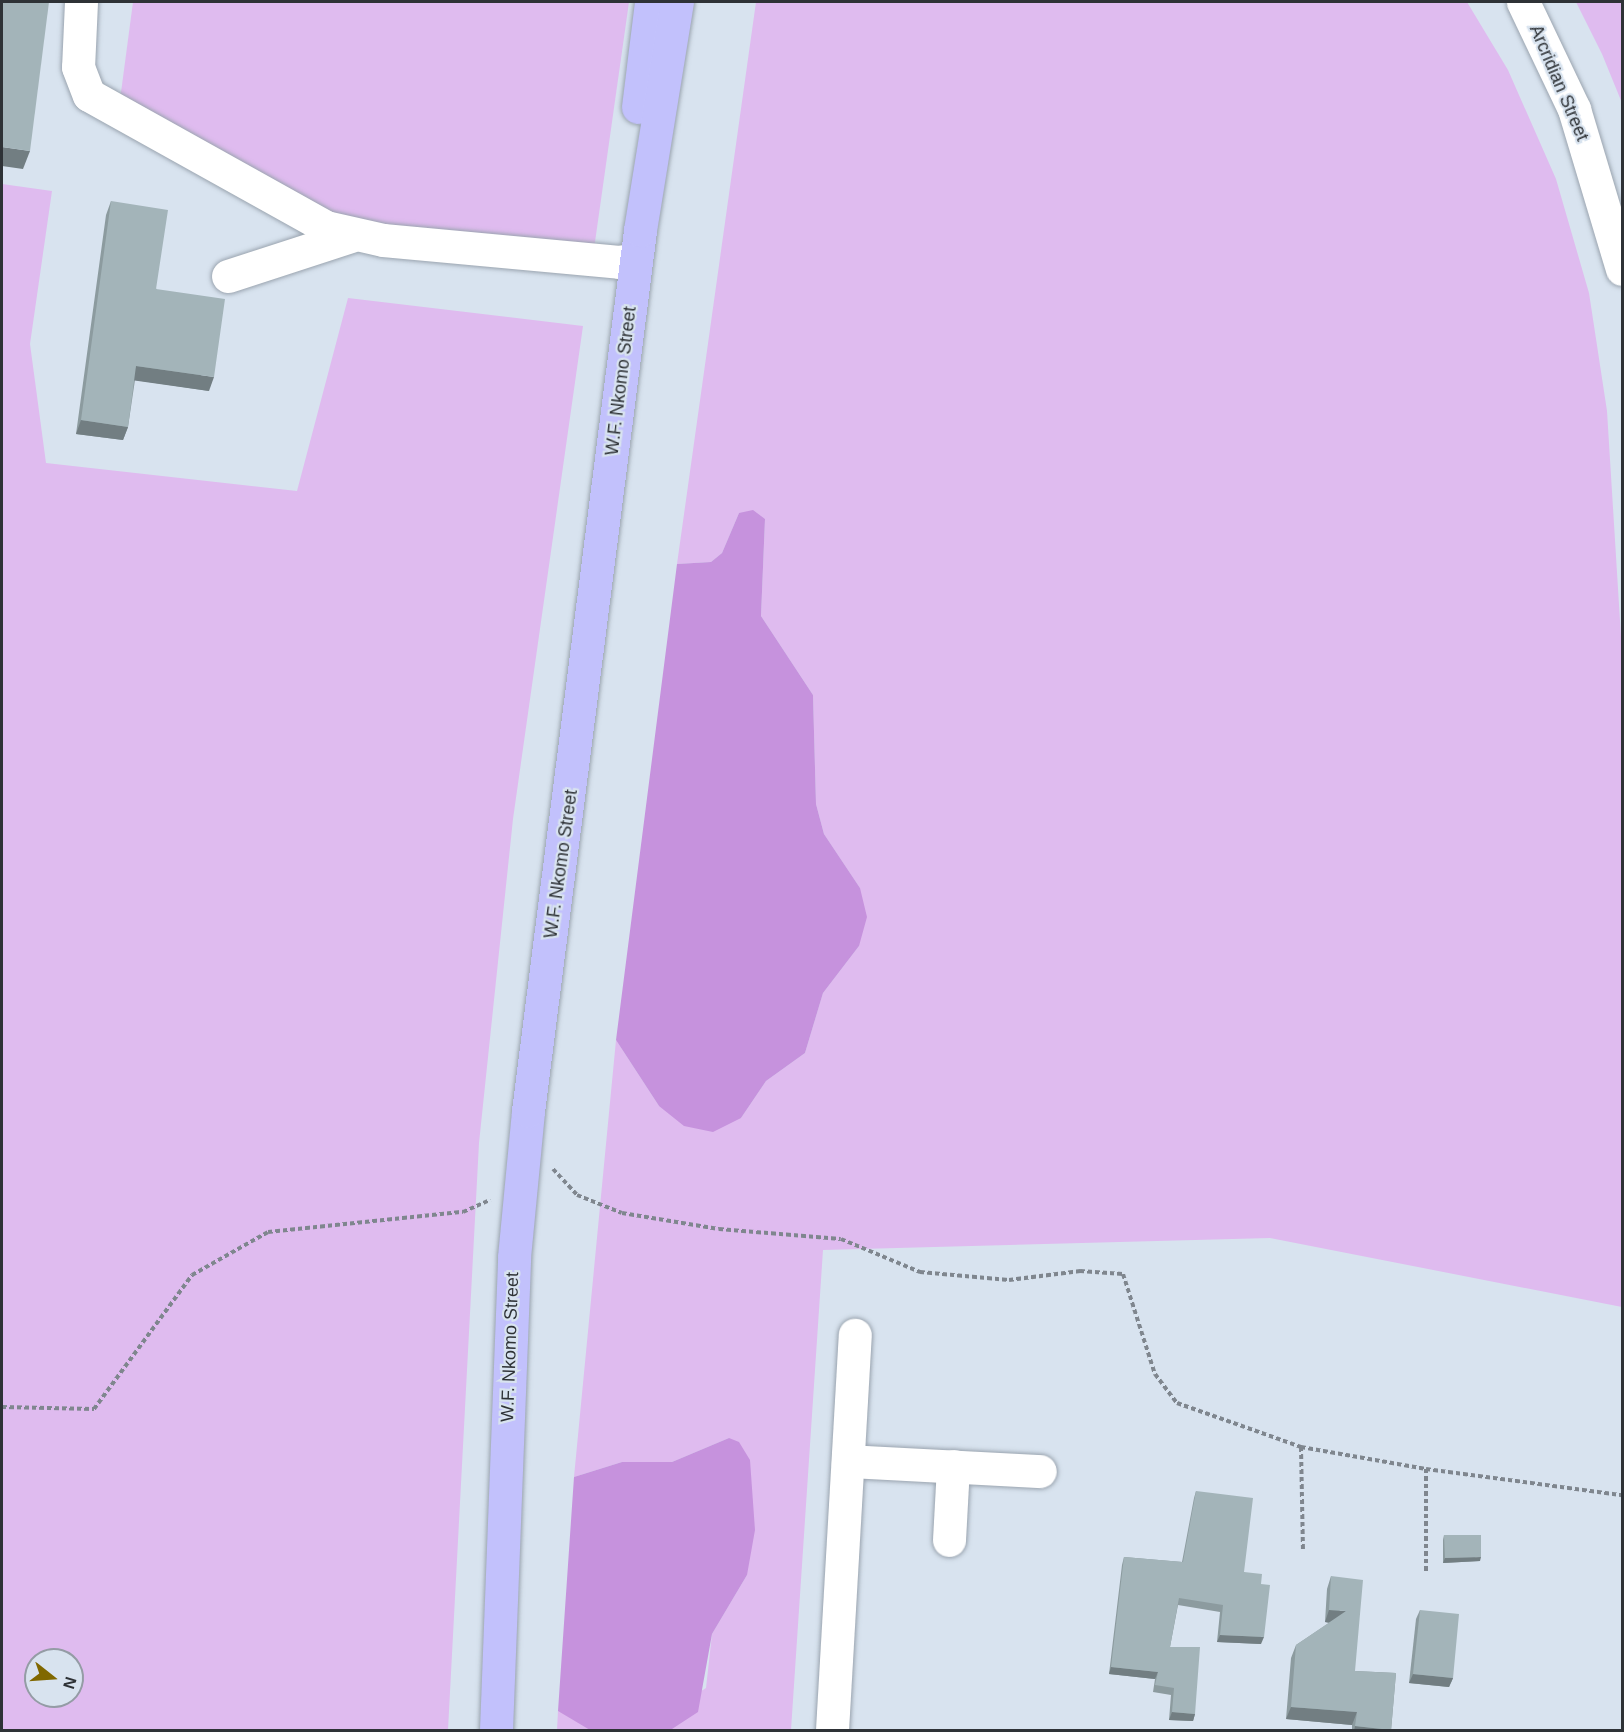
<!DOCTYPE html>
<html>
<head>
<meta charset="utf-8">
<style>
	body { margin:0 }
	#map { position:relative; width:1624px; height:1732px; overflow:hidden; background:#d8e3ef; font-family:Arial,sans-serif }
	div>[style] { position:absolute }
	.green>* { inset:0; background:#dfbbef }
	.forest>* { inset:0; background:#c692dd }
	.path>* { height:4px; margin-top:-2px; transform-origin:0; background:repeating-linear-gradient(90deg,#7f868e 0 4.5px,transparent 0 7.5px) }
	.roads { filter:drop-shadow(0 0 2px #9aa4af) drop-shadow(0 0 2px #9aa4af) }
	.minor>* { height:33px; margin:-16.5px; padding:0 16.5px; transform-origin:16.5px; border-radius:16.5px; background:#fff }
	.major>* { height:33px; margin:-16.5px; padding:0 16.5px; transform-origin:16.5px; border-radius:16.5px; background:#c2c1fc }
	.wall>* { inset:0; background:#8c9b9f }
	.shaded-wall>* { inset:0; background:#727e82 }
	.building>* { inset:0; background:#a3b4b9 }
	span { translate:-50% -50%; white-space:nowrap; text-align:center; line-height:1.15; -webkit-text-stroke:4.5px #d8e3ef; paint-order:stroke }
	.street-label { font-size:18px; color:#2e3236 }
	.frame { position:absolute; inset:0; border:3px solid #2e3236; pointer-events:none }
	.north { position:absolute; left:24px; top:1648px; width:60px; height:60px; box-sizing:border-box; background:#d8e3ef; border:2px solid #949ca5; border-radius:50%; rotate:107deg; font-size:16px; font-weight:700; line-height:24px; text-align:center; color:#2e3236 }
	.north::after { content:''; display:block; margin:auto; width:21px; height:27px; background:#806800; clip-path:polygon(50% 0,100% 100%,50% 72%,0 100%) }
</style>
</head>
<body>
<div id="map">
	<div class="green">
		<i style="clip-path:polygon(133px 2px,629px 2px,594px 249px,348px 226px,120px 100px)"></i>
		<i style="clip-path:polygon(756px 2px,1467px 2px,1508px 70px,1556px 179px,1589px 293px,1607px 411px,1622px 653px,1622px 1307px,1270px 1238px,823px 1250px,791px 1730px,639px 1730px,706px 1688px,712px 1634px,747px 1575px,729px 1438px,672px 1462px,622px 1462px,574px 1477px,616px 1040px,659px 1106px,741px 1118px,766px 1081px,805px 1053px,823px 993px,859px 946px,860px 888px,824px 834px,816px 804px,813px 695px,761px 616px,765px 519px,739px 513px,722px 553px,711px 562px,677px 564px)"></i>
		<i style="clip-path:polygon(1576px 2px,1622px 2px,1622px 103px,1602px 54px)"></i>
		<i style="clip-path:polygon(evenodd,2px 184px,52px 191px,30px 344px,46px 463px,297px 491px,348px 298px,583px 326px,513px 819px,479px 1143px,448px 1730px,2px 1730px,2px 184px,36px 1660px,72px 1660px,72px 1696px,36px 1696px,36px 1660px)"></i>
		<i style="clip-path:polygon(558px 1711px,579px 1719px,590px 1730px,557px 1730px)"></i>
	</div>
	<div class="forest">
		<i style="clip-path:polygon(753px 510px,765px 519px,761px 616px,813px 695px,816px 804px,824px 834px,860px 888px,867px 917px,859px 946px,823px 993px,805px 1053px,766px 1081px,741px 1118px,713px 1132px,684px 1126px,659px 1106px,616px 1040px,677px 564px,711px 562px,722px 553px,739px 513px)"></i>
		<i style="clip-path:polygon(729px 1438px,739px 1442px,750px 1460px,755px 1530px,747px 1575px,712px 1634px,698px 1712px,672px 1729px,590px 1730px,558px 1711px,574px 1477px,622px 1462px,672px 1462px)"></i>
	</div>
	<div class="path">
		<i style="left:553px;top:1169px;width:35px;rotate:47deg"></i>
		<i style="left:577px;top:1195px;width:48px;rotate:21.8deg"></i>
		<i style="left:622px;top:1213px;width:98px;rotate:9.4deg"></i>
		<i style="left:719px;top:1229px;width:122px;rotate:4.7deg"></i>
		<i style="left:841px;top:1239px;width:86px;rotate:22.7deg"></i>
		<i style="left:920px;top:1272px;width:89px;rotate:5.1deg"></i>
		<i style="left:1009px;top:1280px;width:72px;rotate:-7.2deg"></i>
		<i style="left:1080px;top:1271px;width:43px;rotate:4deg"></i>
		<i style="left:1123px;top:1274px;width:105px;rotate:72.3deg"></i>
		<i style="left:1155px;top:1374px;width:36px;rotate:53deg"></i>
		<i style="left:1177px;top:1403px;width:132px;rotate:19.5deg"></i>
		<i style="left:1301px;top:1447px;width:103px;rotate:88.9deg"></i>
		<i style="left:2px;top:1407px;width:92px;rotate:1.2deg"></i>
		<i style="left:94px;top:1409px;width:166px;rotate:-53.8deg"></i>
		<i style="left:192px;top:1275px;width:87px;rotate:-29.5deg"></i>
		<i style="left:268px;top:1232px;width:196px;rotate:-5.9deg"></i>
		<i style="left:463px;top:1212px;width:30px;rotate:-24deg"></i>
		<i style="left:1301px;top:1447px;width:127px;rotate:10deg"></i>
		<i style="left:1426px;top:1469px;width:104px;rotate:90deg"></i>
		<i style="left:1426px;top:1469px;width:198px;rotate:7.6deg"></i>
	</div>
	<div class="roads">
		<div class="minor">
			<i style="left:81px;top:2px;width:65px;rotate:92.6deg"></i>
			<i style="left:78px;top:67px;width:30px;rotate:69deg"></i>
			<i style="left:89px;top:95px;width:271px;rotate:29.1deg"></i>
			<i style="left:326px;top:227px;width:58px;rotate:12.8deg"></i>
			<i style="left:383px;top:240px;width:237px;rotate:5.3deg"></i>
			<i style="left:619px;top:262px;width:17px;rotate:-10deg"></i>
			<i style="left:1523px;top:2px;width:119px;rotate:64.5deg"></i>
			<i style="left:1574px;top:109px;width:167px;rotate:73.3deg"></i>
			<i style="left:228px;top:276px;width:129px;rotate:-18deg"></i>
			<i style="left:848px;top:1461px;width:192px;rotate:3deg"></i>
			<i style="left:949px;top:1540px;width:74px;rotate:-86.9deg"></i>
			<i style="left:832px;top:1730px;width:396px;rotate:-86.7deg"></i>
		</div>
		<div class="major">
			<i style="left:638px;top:107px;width:106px;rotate:-82.9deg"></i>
			<i style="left:496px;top:1730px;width:473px;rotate:-87.8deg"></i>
			<i style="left:514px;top:1257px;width:147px;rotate:-84.5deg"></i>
			<i style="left:528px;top:1111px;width:888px;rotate:-82.75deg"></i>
			<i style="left:640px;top:230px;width:231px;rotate:-80.8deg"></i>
		</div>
	</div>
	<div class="wall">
		<i style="clip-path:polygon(111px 201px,209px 391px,135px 380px,128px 427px,123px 440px,76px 434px,106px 215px)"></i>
		<i style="clip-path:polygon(1196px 1491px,1244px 1572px,1261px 1584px,1261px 1644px,1217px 1642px,1220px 1612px,1178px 1605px,1170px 1647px,1195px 1714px,1193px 1721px,1169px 1720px,1171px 1695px,1153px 1692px,1155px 1679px,1109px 1674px,1122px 1565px,1124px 1557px,1182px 1562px,1194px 1498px)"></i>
		<i style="clip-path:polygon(1444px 1535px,1480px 1561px,1443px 1563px,1443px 1540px)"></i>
		<i style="clip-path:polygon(1331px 1576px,1355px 1671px,1396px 1673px,1391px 1731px,1352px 1731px,1352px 1725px,1286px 1719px,1291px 1658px,1296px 1645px,1329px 1623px,1325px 1622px,1327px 1589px)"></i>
		<i style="clip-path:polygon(1420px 1610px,1453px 1678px,1449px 1687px,1409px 1683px,1416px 1619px)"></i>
	</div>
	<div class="shaded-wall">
		<i style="clip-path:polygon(2px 147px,30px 151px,23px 169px,2px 166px)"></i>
		<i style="clip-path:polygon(136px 366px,214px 377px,209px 391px,131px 380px)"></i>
		<i style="clip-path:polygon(81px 420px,128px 427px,123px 440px,76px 434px)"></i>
		<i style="clip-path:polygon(1481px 1557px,1480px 1561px,1443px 1563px,1445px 1558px)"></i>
		<i style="clip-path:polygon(1329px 1610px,1346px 1611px,1342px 1624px,1325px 1622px)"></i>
		<i style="clip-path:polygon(1220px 1635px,1264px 1637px,1261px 1644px,1217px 1642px)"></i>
		<i style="clip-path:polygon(1111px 1667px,1158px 1672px,1155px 1679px,1109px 1674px)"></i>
		<i style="clip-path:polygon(1413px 1674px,1453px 1678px,1449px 1687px,1409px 1683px)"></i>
		<i style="clip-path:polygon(1291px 1707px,1357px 1712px,1352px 1725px,1286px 1719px)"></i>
		<i style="clip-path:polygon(1172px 1712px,1195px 1714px,1193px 1721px,1169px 1720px)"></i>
		<i style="clip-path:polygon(1355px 1726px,1391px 1730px,1391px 1731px,1354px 1731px)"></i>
	</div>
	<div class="building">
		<i style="clip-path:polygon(2px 2px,49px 2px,30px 151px,2px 147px)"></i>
		<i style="clip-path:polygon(111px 201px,168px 210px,156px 289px,225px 299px,214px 377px,136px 366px,128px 427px,81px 420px)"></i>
		<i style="clip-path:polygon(1196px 1491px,1253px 1498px,1244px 1572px,1262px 1574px,1261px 1584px,1270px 1585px,1264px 1637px,1220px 1635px,1223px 1605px,1179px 1598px,1170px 1647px,1200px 1647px,1195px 1714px,1172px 1712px,1174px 1688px,1155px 1685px,1158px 1672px,1111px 1667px,1124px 1557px,1183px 1562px)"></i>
		<i style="clip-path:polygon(1444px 1535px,1481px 1535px,1481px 1557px,1445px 1558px)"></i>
		<i style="clip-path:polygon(1331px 1576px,1363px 1580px,1355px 1671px,1396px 1673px,1391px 1730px,1355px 1726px,1357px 1712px,1291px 1707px,1296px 1645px,1346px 1611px,1329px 1610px)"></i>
		<i style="clip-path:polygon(1420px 1610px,1459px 1614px,1453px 1678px,1413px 1674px)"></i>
	</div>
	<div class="street-label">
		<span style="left:1559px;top:83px;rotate:67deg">Arcridian Street</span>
		<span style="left:621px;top:381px;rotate:-83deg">W.F. Nkomo Street</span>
		<span style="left:561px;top:864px;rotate:-82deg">W.F. Nkomo Street</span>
		<span style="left:510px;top:1347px;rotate:-88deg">W.F. Nkomo Street</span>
	</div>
	<div class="frame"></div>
	<div class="north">N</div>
</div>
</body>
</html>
